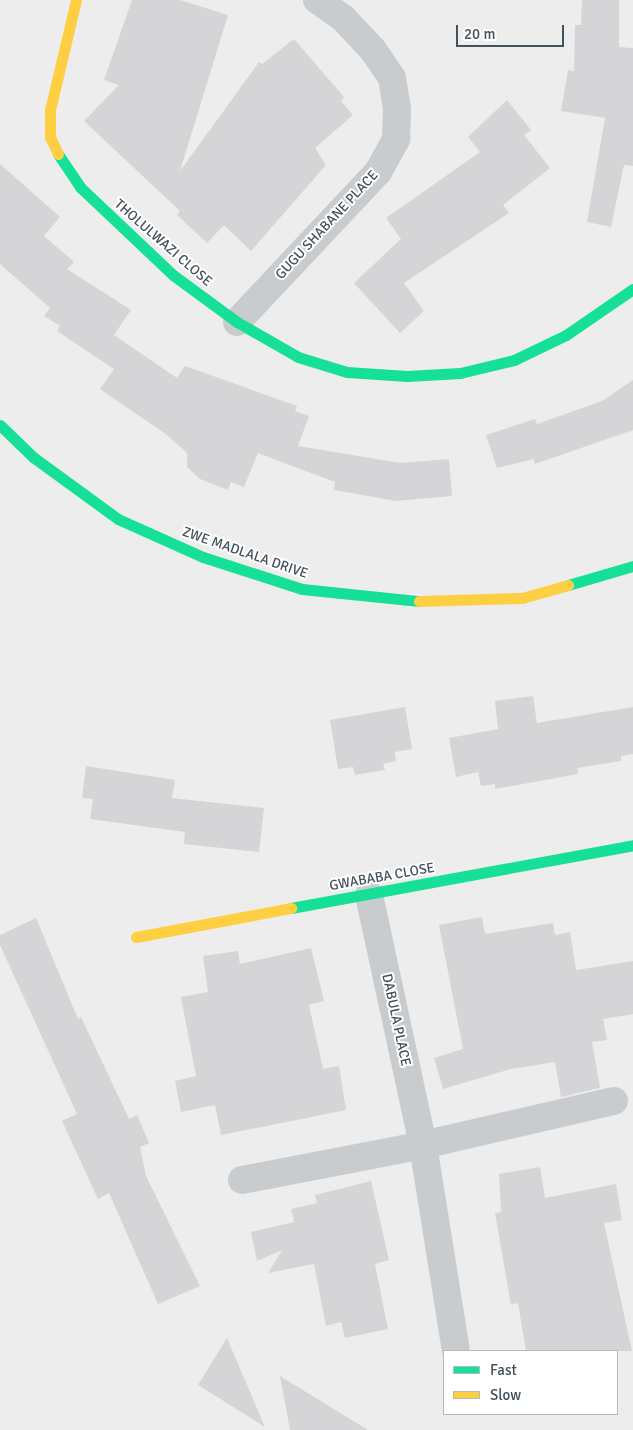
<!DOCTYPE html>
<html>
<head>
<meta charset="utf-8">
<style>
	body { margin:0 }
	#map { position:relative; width:633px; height:1430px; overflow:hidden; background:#eeeded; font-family:Signika,sans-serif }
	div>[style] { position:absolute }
	.building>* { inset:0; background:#d5d5d7 }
	.street>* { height:28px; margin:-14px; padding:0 14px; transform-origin:14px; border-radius:14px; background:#c9ccce }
	.fast>* { height:11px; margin:-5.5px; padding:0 5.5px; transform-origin:5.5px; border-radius:5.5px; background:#16e098 }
	.slow>* { height:11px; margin:-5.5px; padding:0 5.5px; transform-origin:5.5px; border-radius:5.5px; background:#ffcf43 }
	span { translate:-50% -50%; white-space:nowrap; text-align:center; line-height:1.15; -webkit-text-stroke:4px #fff; paint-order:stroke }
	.street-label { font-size:14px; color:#43515b }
	.legend { position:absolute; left:443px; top:1350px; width:175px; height:65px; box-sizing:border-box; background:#fff; border:1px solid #b4b9bd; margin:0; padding:6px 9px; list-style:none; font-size:15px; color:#43515b }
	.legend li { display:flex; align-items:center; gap:10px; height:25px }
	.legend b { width:25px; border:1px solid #b4b9bd }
	.scale { position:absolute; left:456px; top:25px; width:108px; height:22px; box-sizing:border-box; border:2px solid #43515b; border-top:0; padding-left:6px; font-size:15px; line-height:18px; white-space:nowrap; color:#43515b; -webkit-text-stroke:4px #fff; paint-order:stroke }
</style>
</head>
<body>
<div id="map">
	<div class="building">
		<i style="clip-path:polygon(132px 0,180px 0,228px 15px,180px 171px,259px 62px,262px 64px,294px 39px,344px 97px,341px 101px,353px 115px,315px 148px,326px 165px,251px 251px,224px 225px,207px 243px,177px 215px,180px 211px,84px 121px,119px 85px,104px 80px)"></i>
		<i style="clip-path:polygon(582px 0,619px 0,619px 47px,633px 48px,633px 166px,624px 165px,611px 227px,587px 222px,605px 118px,561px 111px,568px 70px,574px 71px,575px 25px,581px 25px)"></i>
		<i style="clip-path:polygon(507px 100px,531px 130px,524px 135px,550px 168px,503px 205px,509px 213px,404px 283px,424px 311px,400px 333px,354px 283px,401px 239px,386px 218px,480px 152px,468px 137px)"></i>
		<i style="clip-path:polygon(0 164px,60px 217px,44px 236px,74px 262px,67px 269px,131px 310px,114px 335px,177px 378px,185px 366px,297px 406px,295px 411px,309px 416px,298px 446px,400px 463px,449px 459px,452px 496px,396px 501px,334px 490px,335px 482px,258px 453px,244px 487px,231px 482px,228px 490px,200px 479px,187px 467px,187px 453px,167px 435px,100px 389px,114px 369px,57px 331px,60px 326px,44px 316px,50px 308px,0 264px)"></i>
		<i style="clip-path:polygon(633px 380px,633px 430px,535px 464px,534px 459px,497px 468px,486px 435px,535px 419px,537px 424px,602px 401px)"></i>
		<i style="clip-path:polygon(533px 696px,537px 723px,633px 707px,633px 754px,621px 756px,621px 761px,577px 768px,578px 774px,495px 789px,495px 784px,481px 786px,478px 772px,456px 777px,449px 738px,498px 729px,495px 701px)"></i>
		<i style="clip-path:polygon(405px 707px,412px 749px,395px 752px,396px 761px,383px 764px,385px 770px,355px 775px,353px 767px,338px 769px,330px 720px)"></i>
		<i style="clip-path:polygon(86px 766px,175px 780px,172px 798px,264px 808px,259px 852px,184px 844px,185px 832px,90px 819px,93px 799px,82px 798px)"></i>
		<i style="clip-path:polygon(482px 917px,485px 934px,553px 923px,555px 935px,570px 932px,576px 970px,633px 961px,633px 1014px,603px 1019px,607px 1040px,592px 1042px,600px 1088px,561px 1097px,555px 1062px,511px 1069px,443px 1089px,434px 1058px,463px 1049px,439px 925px)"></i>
		<i style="clip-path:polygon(36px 918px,78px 1019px,81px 1017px,129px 1119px,137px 1115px,149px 1143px,140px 1147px,146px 1176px,200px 1286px,158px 1304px,109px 1193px,98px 1199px,62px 1121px,77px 1114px,0 945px,0 935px)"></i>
		<i style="clip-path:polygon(311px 948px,324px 1001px,309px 1005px,323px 1069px,339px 1066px,346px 1110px,221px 1135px,215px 1105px,181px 1112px,175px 1081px,196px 1076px,181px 997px,208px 992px,203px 956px,238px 951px,240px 964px)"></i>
		<i style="clip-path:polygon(540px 1167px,545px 1198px,616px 1184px,622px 1220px,604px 1223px,632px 1351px,526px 1351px,518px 1303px,511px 1305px,495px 1213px,501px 1212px,499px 1174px)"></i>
		<i style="clip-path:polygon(371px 1181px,389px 1260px,375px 1264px,388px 1329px,345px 1338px,341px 1322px,326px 1326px,314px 1264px,268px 1273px,282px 1250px,257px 1261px,251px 1232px,294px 1222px,291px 1209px,317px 1203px,315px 1195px)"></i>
		<i style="clip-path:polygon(227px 1338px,265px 1427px,198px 1385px)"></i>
		<i style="clip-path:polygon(280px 1376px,368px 1430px,290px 1430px)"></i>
	</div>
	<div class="street">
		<i style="left:237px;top:322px;width:206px;rotate:-46.8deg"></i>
		<i style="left:378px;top:172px;width:38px;rotate:-61deg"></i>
		<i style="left:396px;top:139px;width:30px;rotate:-88deg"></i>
		<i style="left:397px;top:109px;width:31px;rotate:-99deg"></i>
		<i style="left:392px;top:78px;width:34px;rotate:-124deg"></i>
		<i style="left:373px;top:50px;width:44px;rotate:-133.2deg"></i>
		<i style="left:343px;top:18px;width:32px;rotate:-145deg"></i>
		<i style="left:369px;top:895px;width:256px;rotate:77.8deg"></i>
		<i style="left:423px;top:1145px;width:209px;rotate:80.9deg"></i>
		<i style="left:242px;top:1180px;width:184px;rotate:-10.9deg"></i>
		<i style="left:423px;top:1145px;width:196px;rotate:-13deg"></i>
	</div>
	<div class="fast">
		<i style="left:58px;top:154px;width:40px;rotate:56deg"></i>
		<i style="left:80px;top:187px;width:128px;rotate:43.4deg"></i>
		<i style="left:173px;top:275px;width:79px;rotate:36.3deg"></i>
		<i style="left:237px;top:322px;width:70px;rotate:29.8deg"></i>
		<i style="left:298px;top:357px;width:51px;rotate:17deg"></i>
		<i style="left:347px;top:372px;width:60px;rotate:3.8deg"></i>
		<i style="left:407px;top:376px;width:53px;rotate:-3.2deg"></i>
		<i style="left:460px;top:373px;width:56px;rotate:-13.5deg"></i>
		<i style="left:514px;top:360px;width:58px;rotate:-25.7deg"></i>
		<i style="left:566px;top:335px;width:81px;rotate:-34.5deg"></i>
		<i style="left:0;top:425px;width:46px;rotate:44.1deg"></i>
		<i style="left:33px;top:457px;width:105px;rotate:36.1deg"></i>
		<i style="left:118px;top:519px;width:93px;rotate:24.1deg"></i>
		<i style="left:203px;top:557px;width:104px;rotate:17.9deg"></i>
		<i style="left:302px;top:589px;width:118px;rotate:5.9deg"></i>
		<i style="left:568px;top:585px;width:68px;rotate:-16.3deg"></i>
		<i style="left:291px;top:908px;width:348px;rotate:-10.4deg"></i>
	</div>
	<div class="slow">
		<i style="left:58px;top:154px;width:19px;rotate:-115deg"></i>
		<i style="left:50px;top:137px;width:27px;rotate:-90deg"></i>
		<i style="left:50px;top:110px;width:113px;rotate:-76.7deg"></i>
		<i style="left:419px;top:601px;width:103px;rotate:-1.7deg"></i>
		<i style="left:522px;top:598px;width:48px;rotate:-15.8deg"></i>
		<i style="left:136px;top:937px;width:158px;rotate:-10.6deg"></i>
	</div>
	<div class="street-label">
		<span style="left:327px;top:225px;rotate:-47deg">GUGU SHABANE PLACE</span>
		<span style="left:163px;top:243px;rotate:41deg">THOLULWAZI CLOSE</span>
		<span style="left:245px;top:553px;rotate:19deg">ZWE MADLALA DRIVE</span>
		<span style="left:382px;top:877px;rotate:-10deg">GWABABA CLOSE</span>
		<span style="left:396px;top:1020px;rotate:78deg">DABULA PLACE</span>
	</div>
	<ul class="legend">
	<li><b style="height:6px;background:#16e098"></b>Fast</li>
	<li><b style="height:6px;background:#ffcf43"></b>Slow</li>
	</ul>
	<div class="scale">20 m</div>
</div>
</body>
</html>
